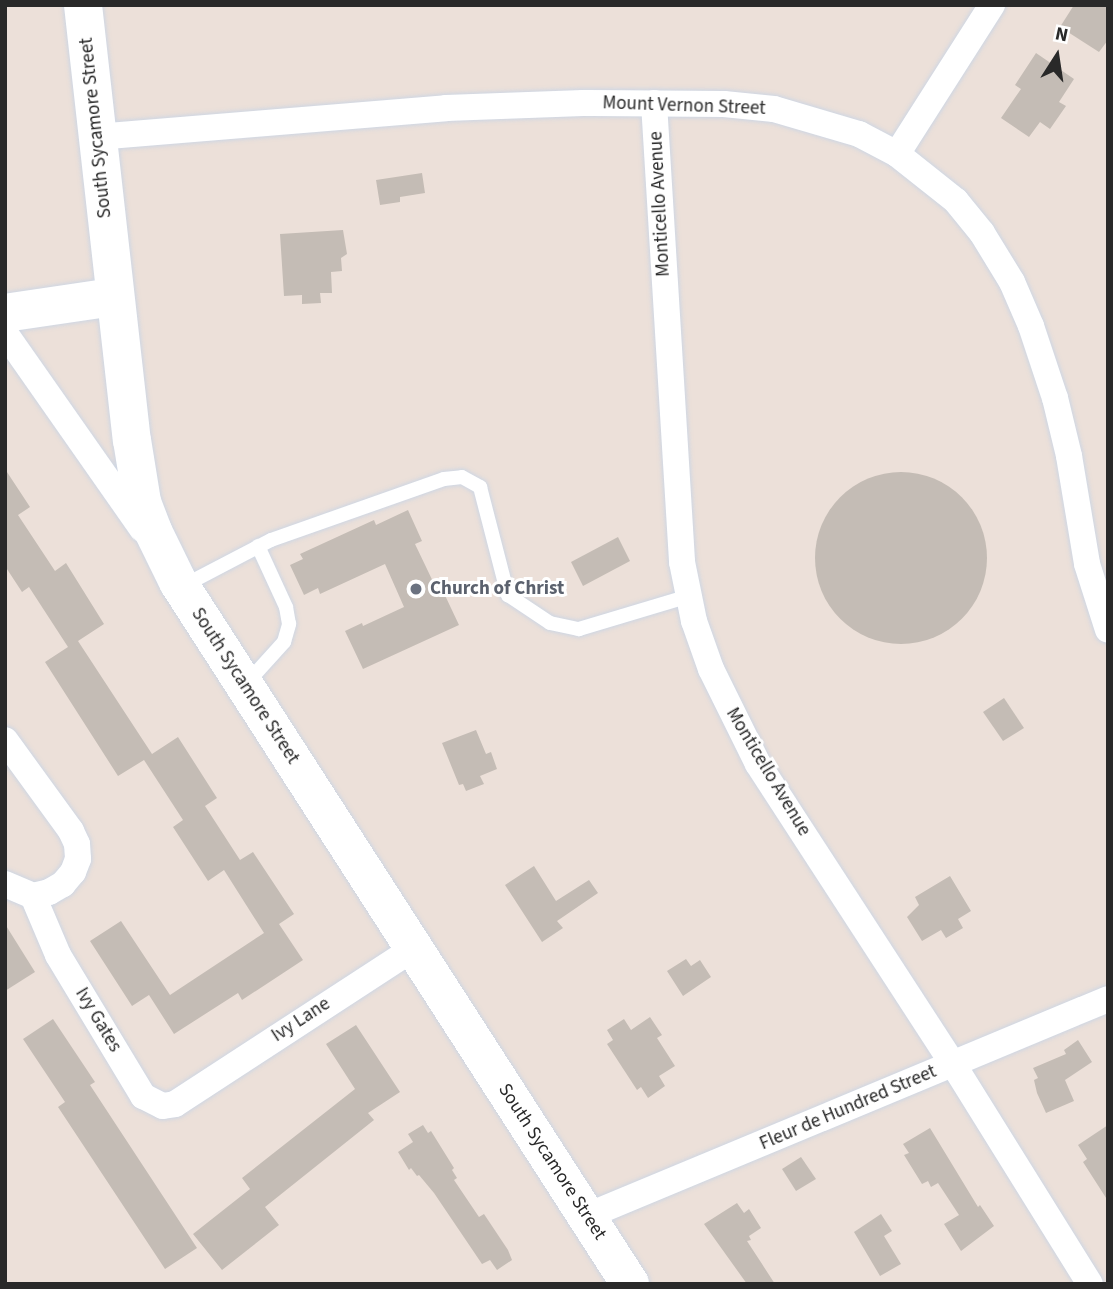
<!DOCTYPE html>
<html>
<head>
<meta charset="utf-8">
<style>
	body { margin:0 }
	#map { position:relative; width:1113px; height:1289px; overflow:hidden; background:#ece0d9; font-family:"Source Sans 3",sans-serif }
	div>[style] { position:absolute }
	.building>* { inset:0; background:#c4bcb5 }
	.round { border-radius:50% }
	.roads { filter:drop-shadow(0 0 2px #ced6e3) drop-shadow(0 0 2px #ced6e3) }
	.lane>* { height:14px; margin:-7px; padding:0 7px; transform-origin:7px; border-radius:7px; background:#fff }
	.street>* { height:26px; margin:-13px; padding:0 13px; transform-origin:13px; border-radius:13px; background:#fff }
	.secondary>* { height:38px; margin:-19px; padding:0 19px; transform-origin:19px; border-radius:19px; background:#fff }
	.dots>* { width:19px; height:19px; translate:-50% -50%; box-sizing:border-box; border:4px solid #fff; border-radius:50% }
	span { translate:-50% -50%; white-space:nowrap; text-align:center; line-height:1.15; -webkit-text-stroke:6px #fff; paint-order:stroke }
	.street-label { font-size:19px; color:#292929 }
	.worship-label { font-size:19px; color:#5b616d; font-weight:700 }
	.left { translate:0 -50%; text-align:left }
	.frame { position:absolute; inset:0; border:7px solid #292929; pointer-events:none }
	.north { position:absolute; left:1022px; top:21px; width:70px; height:70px; -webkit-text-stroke:5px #fff; paint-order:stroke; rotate:12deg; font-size:19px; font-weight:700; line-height:28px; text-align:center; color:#292929 }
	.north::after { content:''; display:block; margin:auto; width:24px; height:32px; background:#292929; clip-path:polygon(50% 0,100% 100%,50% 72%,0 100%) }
</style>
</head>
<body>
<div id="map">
	<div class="building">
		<i style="clip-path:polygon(1074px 5px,1108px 5px,1108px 40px,1099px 52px,1060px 27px)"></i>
		<i style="clip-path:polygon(1036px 53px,1074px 79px,1059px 102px,1066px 106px,1050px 129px,1040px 122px,1029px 137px,1001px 118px,1021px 89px,1015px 85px)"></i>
		<i style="clip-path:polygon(422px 173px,425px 193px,400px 197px,400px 202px,380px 205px,376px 180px)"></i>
		<i style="clip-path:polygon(343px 230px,347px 254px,341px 258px,342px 271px,331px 272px,332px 293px,320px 293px,321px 303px,302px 304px,302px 295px,284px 296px,280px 234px)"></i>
		<i style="clip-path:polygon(5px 469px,30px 507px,18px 515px,55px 571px,66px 563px,104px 624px,78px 641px,152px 754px,178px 737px,217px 798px,205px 806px,240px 860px,253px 852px,294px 914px,279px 924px,303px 960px,242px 1000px,238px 993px,174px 1034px,149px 995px,132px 1006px,90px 941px,121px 921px,170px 995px,264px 933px,224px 870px,208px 881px,173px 827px,183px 820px,144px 760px,118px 776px,45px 662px,68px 647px,29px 587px,22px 592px,5px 566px)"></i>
		<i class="round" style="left:815px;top:472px;width:172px;height:172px"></i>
		<i style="clip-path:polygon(408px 510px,422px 541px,415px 544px,438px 592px,442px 589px,459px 625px,363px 669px,345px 631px,362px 623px,363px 626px,404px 607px,385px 564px,320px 594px,318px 588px,304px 595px,290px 565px,303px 559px,300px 554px,374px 520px,376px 525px)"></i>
		<i style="clip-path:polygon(618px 537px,630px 561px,583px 586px,571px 562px)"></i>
		<i style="clip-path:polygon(1004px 698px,1024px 728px,1003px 741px,983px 712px)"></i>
		<i style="clip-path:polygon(476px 730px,486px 754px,491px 752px,497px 769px,480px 776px,484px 784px,466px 791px,463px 784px,459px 785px,442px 743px)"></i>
		<i style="clip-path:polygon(534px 866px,556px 901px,589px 880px,598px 893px,557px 921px,563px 928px,542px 942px,505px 885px)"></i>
		<i style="clip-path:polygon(950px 876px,971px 911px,958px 919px,963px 928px,946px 938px,941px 930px,922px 941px,907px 917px,919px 905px,915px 897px)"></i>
		<i style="clip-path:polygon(5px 924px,35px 972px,5px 991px)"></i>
		<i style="clip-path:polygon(686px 959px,691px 966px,700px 960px,711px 977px,683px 996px,667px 971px)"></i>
		<i style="clip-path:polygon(650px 1017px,662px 1035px,657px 1038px,675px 1066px,659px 1076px,665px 1086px,648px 1098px,641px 1087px,637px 1090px,607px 1044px,613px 1040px,607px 1030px,624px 1019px,631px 1030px)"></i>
		<i style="clip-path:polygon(53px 1019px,95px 1082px,90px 1085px,197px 1248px,165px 1269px,58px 1107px,65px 1102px,23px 1039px)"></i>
		<i style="clip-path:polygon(356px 1025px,400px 1092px,368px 1113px,374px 1120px,265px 1207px,279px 1225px,222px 1270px,193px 1234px,250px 1189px,242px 1178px,355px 1089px,326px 1044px)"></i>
		<i style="clip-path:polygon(1078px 1040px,1092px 1062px,1065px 1080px,1074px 1101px,1046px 1113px,1037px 1093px,1034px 1080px,1038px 1078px,1033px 1068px,1066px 1054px,1064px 1050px)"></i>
		<i style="clip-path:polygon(423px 1125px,428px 1133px,431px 1131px,454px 1168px,452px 1170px,457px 1178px,454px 1180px,479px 1217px,484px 1214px,508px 1250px,512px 1260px,497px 1270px,490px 1260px,482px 1264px,434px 1193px,419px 1175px,417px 1176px,411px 1168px,409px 1170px,398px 1152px,413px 1142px,408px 1134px)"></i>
		<i style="clip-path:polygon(1108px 1125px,1108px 1201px,1083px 1162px,1087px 1159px,1078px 1145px)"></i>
		<i style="clip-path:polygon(930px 1128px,978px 1207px,980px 1205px,994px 1226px,961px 1251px,944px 1224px,959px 1215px,938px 1183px,931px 1187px,928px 1181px,922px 1184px,904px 1155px,909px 1153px,903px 1144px)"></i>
		<i style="clip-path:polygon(801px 1157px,816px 1179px,796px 1191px,782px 1169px)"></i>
		<i style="clip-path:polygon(737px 1203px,744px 1213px,749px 1209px,761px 1228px,749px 1236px,751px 1240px,747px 1241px,775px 1284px,747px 1284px,704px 1224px)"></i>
		<i style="clip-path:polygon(881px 1214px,892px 1231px,884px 1236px,901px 1264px,880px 1276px,854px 1232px)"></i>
	</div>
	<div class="roads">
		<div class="lane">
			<i style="left:183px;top:586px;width:99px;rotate:-27.6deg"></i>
			<i style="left:271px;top:540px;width:183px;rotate:-19.4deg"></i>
			<i style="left:444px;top:479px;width:18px;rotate:-6deg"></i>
			<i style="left:462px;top:477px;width:21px;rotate:29deg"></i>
			<i style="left:480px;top:487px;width:112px;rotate:75.5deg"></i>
			<i style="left:508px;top:595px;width:50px;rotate:33.7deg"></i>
			<i style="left:550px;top:623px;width:30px;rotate:12deg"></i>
			<i style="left:579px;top:629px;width:115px;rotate:-16.7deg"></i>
			<i style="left:246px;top:684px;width:57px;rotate:-47.9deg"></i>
			<i style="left:284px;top:642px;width:19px;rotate:-74deg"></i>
			<i style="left:289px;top:624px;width:17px;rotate:-100deg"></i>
			<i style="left:286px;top:607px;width:67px;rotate:-114.7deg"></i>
		</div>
		<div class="street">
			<i style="left:654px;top:103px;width:460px;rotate:86.5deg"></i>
			<i style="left:682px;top:562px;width:60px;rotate:78.5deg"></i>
			<i style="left:694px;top:621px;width:51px;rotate:70.5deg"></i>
			<i style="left:711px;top:669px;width:106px;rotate:63.7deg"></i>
			<i style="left:758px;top:764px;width:358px;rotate:57deg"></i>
			<i style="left:953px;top:1064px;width:259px;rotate:58.1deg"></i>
			<i style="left:96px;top:137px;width:351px;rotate:-4.7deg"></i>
			<i style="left:446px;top:108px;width:137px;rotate:-2.1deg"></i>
			<i style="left:583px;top:103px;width:141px;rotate:0.4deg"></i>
			<i style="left:724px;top:104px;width:50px;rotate:5.7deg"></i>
			<i style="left:774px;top:109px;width:89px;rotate:16.4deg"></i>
			<i style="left:859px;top:134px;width:43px;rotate:27.8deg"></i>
			<i style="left:897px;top:154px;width:75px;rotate:38.5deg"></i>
			<i style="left:956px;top:201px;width:41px;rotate:50.9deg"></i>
			<i style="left:982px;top:233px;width:57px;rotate:58.5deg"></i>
			<i style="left:1012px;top:282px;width:48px;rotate:66.6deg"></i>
			<i style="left:1031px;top:326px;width:76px;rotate:71.6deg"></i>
			<i style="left:1055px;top:398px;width:60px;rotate:76.4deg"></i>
			<i style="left:1069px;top:456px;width:109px;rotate:80.5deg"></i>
			<i style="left:1087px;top:564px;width:69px;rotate:72.3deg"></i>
			<i style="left:897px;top:154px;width:177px;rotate:-57.5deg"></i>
			<i style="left:5px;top:333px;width:239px;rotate:55deg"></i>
			<i style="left:5px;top:740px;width:112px;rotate:54deg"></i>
			<i style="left:71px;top:831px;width:14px;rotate:65deg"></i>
			<i style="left:77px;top:844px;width:15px;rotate:86deg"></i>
			<i style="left:78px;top:859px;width:14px;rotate:111deg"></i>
			<i style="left:73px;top:872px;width:16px;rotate:130deg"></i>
			<i style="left:63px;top:884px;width:16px;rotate:150deg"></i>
			<i style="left:49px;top:892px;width:16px;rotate:166deg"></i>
			<i style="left:5px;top:884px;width:30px;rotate:23deg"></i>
			<i style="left:33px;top:896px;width:64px;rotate:67deg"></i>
			<i style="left:58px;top:955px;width:165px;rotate:58.9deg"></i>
			<i style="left:143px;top:1096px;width:22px;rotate:27deg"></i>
			<i style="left:163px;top:1106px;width:12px;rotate:-9deg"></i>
			<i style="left:175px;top:1104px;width:285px;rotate:-33.1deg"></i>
			<i style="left:587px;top:1216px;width:564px;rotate:-22.61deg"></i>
		</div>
		<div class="secondary">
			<i style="left:83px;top:5px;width:438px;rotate:83.6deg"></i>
			<i style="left:132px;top:440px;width:63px;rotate:80.8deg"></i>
			<i style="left:142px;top:502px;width:31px;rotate:69deg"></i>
			<i style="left:153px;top:531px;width:57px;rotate:63.9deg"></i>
			<i style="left:178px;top:582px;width:835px;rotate:57.22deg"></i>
			<i style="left:5px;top:313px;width:110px;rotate:-8.4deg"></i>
		</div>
	</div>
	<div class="dots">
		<i style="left:416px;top:589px;background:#6b7280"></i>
	</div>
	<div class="street-label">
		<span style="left:684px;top:106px;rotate:2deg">Mount Vernon Street</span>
		<span style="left:96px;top:128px;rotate:-96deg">South Sycamore Street</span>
		<span style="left:660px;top:204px;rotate:-93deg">Monticello Avenue</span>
		<span style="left:245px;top:686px;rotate:57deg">South Sycamore Street</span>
		<span style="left:768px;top:772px;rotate:59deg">Monticello Avenue</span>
		<span style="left:98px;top:1020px;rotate:59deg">Ivy Gates</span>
		<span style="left:301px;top:1020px;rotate:-33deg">Ivy Lane</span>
		<span style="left:848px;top:1108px;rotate:-23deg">Fleur de Hundred Street</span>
		<span style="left:552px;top:1162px;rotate:57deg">South Sycamore Street</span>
	</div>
	<div class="worship-label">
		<span class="left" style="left:430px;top:589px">Church of Christ</span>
	</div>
	<div class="frame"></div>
	<div class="north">N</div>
</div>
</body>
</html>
